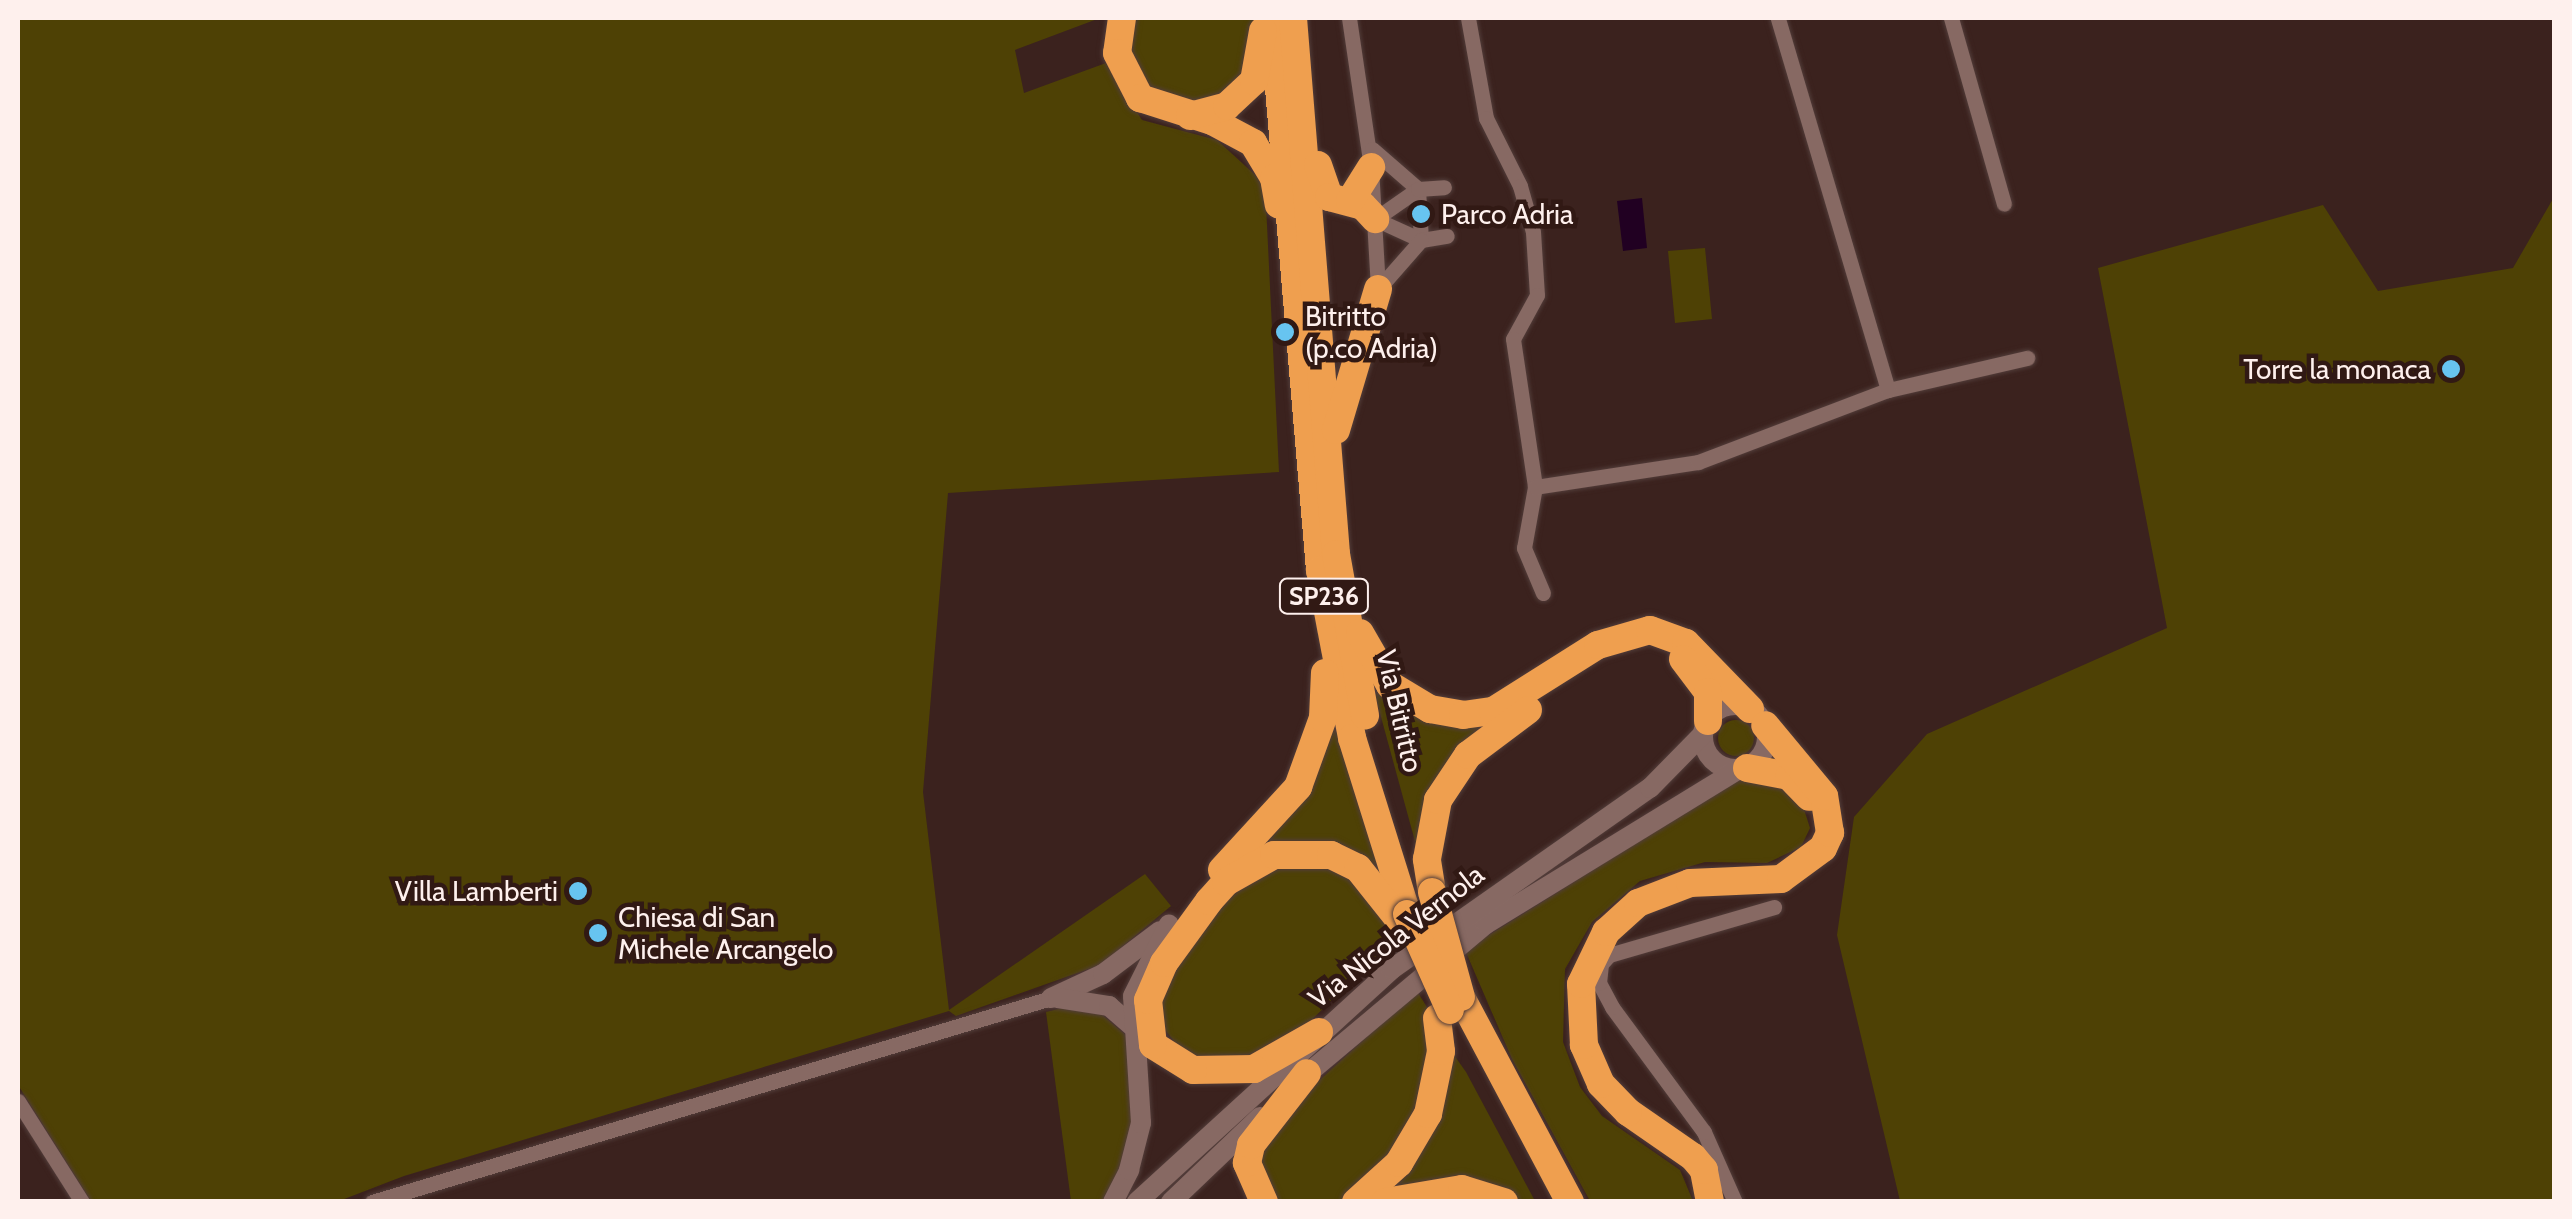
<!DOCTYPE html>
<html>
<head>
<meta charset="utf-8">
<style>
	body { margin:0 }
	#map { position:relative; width:2572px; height:1219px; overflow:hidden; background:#3b221e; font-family:Cabin,sans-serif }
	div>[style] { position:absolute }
	.green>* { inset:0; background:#4e4105 }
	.round { border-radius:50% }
	.water>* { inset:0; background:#210022 }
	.roads { filter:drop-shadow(0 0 2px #523d3a) drop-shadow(0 0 2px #523d3a) }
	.street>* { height:15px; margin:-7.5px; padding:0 7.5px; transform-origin:7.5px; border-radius:7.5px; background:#876963 }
	.secondary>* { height:20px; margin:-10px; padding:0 10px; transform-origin:10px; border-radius:10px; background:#876963 }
	.secondary>.ring { margin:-10px; padding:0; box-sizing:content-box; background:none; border:20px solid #876963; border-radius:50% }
	.highway>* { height:28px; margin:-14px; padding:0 14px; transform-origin:14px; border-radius:14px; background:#ef9f4f }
	.bridges { filter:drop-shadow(0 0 2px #523d3a) drop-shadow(0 0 2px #523d3a) }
	.highway-bridge>* { height:28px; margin:-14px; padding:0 14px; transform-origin:14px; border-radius:14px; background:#ef9f4f }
	.dots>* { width:28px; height:28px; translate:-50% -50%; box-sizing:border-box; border:5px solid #311914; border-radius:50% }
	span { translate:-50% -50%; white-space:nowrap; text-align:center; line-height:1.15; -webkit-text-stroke:9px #311914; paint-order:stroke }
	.shield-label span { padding:2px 8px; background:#311914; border:2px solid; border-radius:8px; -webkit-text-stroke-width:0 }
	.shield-label { font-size:25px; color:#fef0ed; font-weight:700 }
	.poi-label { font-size:28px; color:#fef0ed }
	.left { translate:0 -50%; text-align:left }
	.right { translate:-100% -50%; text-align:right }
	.street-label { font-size:28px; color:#fef0ed }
	.frame { position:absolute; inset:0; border:20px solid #fef0ed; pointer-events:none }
</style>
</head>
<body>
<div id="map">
	<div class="green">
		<i style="clip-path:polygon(18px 18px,1100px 18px,1015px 50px,1024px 93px,1106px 63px,1142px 120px,1217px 140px,1265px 184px,1279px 472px,948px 493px,923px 792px,949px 1010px,1145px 874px,1171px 906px,1100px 965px,956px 1016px,949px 1011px,404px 1176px,339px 1201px,91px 1201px,18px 1085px)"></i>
		<i style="clip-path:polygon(1135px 18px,1261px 18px,1243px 95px,1166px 111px,1129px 61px)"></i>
		<i style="clip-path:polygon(2554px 197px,2554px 1201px,1900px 1201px,1837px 935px,1854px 817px,1927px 734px,2167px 628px,2098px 268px,2323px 205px,2378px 291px,2513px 268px)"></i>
		<i style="clip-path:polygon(1705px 248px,1712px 319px,1675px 323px,1668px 251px)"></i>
		<i style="clip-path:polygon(1384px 687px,1482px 719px,1487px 730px,1416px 845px,1375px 695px)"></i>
		<i style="clip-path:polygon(1335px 715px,1382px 882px,1256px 849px)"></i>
		<i class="round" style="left:1718px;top:720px;width:36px;height:36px"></i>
		<i style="clip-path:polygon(1760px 774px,1801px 800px,1810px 828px,1801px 847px,1767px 863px,1705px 862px,1640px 881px,1592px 922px,1565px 969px,1563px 1042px,1580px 1087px,1602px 1116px,1680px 1170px,1693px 1201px,1590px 1201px,1512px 1059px,1465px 950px,1734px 782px)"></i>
		<i style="clip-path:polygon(1297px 855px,1343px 872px,1388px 916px,1394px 930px,1389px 944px,1288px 1043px,1264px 1056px,1191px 1063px,1159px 1022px,1161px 985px,1228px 893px)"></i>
		<i style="clip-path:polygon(1417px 991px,1439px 1027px,1422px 1126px,1347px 1202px,1275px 1201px,1260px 1177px,1259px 1144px,1277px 1119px)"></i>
		<i style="clip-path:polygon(1070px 1006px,1093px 1007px,1128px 1037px,1135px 1128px,1106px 1201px,1071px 1201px,1046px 1012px)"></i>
		<i style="clip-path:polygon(1449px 1048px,1466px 1072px,1535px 1201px,1392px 1188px)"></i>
	</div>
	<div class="water">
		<i style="clip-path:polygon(1642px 198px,1647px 248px,1623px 251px,1617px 201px)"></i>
	</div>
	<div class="roads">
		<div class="street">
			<i style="left:1349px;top:18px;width:151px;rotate:81.6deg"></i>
			<i style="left:1371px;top:167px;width:122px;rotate:86.7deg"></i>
			<i style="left:1468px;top:18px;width:102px;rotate:79.8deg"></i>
			<i style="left:1486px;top:118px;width:76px;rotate:63.4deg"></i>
			<i style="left:1520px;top:186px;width:48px;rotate:74.2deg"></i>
			<i style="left:1533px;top:232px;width:63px;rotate:86.4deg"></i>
			<i style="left:1537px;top:295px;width:50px;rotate:118.6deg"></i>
			<i style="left:1513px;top:339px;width:150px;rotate:81.5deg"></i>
			<i style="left:1951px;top:18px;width:193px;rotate:74.1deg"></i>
			<i style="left:1372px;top:149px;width:61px;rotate:41deg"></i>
			<i style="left:1418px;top:189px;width:51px;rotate:86.6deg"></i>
			<i style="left:1375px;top:219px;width:52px;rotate:-34.9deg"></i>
			<i style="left:1418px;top:189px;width:26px;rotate:-4deg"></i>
			<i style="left:1375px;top:219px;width:51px;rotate:24.5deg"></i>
			<i style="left:1421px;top:240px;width:26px;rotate:-9deg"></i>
			<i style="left:1378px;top:289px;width:65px;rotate:-48.7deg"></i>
			<i style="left:1888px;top:390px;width:143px;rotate:-13deg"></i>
			<i style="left:1543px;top:593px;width:49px;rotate:-112.9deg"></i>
			<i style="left:1524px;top:548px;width:62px;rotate:-79.8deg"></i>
			<i style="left:1535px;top:487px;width:165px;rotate:-8.7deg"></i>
			<i style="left:1698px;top:462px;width:203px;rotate:-20.8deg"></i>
			<i style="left:1888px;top:390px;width:388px;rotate:-106.5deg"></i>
			<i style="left:18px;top:1101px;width:120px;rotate:57.6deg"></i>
			<i style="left:372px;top:1202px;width:709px;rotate:-16.72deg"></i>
			<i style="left:1735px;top:1202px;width:77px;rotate:-113.9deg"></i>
			<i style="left:1704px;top:1132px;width:155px;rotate:-126.4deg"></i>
			<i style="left:1612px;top:1007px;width:27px;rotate:-118deg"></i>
			<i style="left:1599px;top:983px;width:19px;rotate:-84deg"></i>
			<i style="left:1601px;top:964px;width:12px;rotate:-48deg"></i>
			<i style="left:1609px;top:955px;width:172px;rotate:-16.2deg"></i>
		</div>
		<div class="secondary">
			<i class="ring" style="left:1703px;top:705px;width:44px;height:44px"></i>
			<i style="left:1051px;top:998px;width:57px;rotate:-24.8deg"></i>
			<i style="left:1103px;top:974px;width:71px;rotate:-37deg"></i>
			<i style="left:1058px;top:998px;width:52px;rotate:8.9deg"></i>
			<i style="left:1109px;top:1006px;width:30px;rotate:41deg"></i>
			<i style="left:1300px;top:1080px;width:243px;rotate:-40deg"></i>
			<i style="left:1486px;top:924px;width:294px;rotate:-31.5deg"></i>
			<i style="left:1113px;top:1202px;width:36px;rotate:-63deg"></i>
			<i style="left:1129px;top:1170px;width:49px;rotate:-75.7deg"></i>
			<i style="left:1141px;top:1123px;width:127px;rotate:-93.6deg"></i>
			<i style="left:1133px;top:996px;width:80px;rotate:-63.4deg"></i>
			<i style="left:1137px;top:1202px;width:345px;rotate:-42.4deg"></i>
			<i style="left:1392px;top:969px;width:315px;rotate:-35.1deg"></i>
			<i style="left:1650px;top:788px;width:76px;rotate:-45.5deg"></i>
			<i style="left:1171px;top:1202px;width:123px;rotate:-43.7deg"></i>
		</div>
		<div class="highway">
			<i style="left:1122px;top:18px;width:35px;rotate:98deg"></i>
			<i style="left:1117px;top:53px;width:51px;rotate:62.9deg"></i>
			<i style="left:1140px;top:98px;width:76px;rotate:17.7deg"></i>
			<i style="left:1212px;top:121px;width:47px;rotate:28.2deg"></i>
			<i style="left:1253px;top:143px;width:41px;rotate:59deg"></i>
			<i style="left:1274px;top:178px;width:27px;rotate:80deg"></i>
			<i style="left:1273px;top:18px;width:554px;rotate:85.13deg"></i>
			<i style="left:1320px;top:570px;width:171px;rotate:79.2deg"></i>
			<i style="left:1352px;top:738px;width:184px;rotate:72.6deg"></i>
			<i style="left:1293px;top:18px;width:538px;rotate:85.41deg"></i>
			<i style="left:1336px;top:554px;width:164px;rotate:79.8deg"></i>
			<i style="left:1190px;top:116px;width:38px;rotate:-15deg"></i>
			<i style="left:1227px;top:106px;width:37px;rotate:-43deg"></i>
			<i style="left:1254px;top:81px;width:51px;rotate:-79.8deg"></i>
			<i style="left:1318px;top:165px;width:34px;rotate:71deg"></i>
			<i style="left:1329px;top:197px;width:35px;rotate:15deg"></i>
			<i style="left:1363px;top:206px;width:18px;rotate:47deg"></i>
			<i style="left:1350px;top:201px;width:40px;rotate:-58deg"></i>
			<i style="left:1336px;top:430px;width:147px;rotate:-73.4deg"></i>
			<i style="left:1360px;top:633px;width:60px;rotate:60deg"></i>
			<i style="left:1390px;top:685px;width:47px;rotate:31deg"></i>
			<i style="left:1430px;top:709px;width:34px;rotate:10deg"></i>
			<i style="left:1463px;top:715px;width:30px;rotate:-8deg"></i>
			<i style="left:1493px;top:711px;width:124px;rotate:-32.2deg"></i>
			<i style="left:1598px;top:645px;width:54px;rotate:-16.1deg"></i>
			<i style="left:1650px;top:630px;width:38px;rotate:20deg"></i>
			<i style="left:1686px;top:643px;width:92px;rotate:45.9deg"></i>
			<i style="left:1683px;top:659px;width:41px;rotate:52.9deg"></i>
			<i style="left:1708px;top:692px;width:29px;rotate:90deg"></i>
			<i style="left:1747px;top:768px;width:43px;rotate:10.8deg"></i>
			<i style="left:1789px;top:776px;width:29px;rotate:46deg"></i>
			<i style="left:1222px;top:870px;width:113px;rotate:-47.5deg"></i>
			<i style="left:1298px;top:787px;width:73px;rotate:-70.1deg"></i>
			<i style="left:1323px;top:718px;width:45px;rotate:-87.5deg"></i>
			<i style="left:1432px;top:892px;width:33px;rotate:-99deg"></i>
			<i style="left:1427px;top:859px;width:60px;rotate:-79.4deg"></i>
			<i style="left:1438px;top:800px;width:54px;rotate:-56.3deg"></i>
			<i style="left:1468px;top:755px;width:75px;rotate:-36.9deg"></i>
			<i style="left:1461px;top:997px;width:232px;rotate:62deg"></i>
			<i style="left:1319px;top:1032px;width:75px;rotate:150.4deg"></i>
			<i style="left:1254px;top:1069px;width:61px;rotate:179.1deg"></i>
			<i style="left:1193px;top:1070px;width:47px;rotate:-148deg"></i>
			<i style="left:1153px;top:1045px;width:45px;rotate:-96.3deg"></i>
			<i style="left:1148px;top:1000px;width:40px;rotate:-66.6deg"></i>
			<i style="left:1164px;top:963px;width:77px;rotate:-54deg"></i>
			<i style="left:1209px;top:901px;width:25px;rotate:-48deg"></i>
			<i style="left:1226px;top:882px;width:55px;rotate:-29.4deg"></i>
			<i style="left:1274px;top:855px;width:57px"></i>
			<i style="left:1331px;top:855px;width:30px;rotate:26deg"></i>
			<i style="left:1358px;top:868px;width:63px;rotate:51.5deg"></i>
			<i style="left:1264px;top:1202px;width:43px;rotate:-113.6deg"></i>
			<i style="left:1247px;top:1163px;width:18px;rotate:-77deg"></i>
			<i style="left:1251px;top:1145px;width:91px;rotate:-52.1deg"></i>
			<i style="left:1356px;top:1202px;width:58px;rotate:-42.2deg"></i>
			<i style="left:1399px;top:1163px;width:57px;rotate:-59.4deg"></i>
			<i style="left:1428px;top:1114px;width:64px;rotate:-78.3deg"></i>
			<i style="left:1441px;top:1051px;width:33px;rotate:-97deg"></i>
			<i style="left:1385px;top:1202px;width:78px;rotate:-9.6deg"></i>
			<i style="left:1462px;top:1189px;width:44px;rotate:17.2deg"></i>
			<i style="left:1710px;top:1202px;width:33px;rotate:-101deg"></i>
			<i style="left:1704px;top:1170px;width:17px;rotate:-130deg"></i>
			<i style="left:1693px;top:1157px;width:79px;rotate:-145.3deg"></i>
			<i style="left:1628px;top:1112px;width:39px;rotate:-134deg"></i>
			<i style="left:1601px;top:1084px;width:43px;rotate:-113.6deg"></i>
			<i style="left:1584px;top:1045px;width:61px;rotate:-92.8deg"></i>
			<i style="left:1581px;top:984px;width:58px;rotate:-64.3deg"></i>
			<i style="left:1606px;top:932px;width:43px;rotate:-42.2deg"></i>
			<i style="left:1638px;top:903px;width:56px;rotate:-21deg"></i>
			<i style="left:1690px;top:883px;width:91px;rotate:-2.5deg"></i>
			<i style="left:1781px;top:879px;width:52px;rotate:-36.4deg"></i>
			<i style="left:1823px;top:848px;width:17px;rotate:-65deg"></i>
			<i style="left:1830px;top:833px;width:37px;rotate:-99deg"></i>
			<i style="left:1824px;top:796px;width:92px;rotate:-129.7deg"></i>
		</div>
	</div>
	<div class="bridges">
		<div class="highway-bridge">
			<i style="left:1432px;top:892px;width:109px;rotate:74.6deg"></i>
			<i style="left:1407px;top:914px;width:105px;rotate:65.9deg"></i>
		</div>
	</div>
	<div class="dots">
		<i style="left:1421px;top:214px;background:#67c4f0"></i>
		<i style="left:1285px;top:332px;background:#67c4f0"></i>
		<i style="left:2451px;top:369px;background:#67c4f0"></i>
		<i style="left:578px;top:891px;background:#67c4f0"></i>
		<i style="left:598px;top:933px;background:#67c4f0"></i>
	</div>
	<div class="shield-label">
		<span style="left:1324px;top:596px">SP236</span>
	</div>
	<div class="poi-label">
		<span class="left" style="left:1441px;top:214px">Parco Adria</span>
		<span class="left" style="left:1305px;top:332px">Bitritto<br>(p.co Adria)</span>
		<span class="right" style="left:2431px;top:369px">Torre la monaca</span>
		<span class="right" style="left:558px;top:891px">Villa Lamberti</span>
		<span class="left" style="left:618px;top:933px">Chiesa di San<br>Michele Arcangelo</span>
	</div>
	<div class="street-label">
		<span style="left:1400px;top:711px;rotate:77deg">Via Bitritto</span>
		<span style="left:1396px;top:936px;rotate:-38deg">Via Nicola Vernola</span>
	</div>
	<div class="frame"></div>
</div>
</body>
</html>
